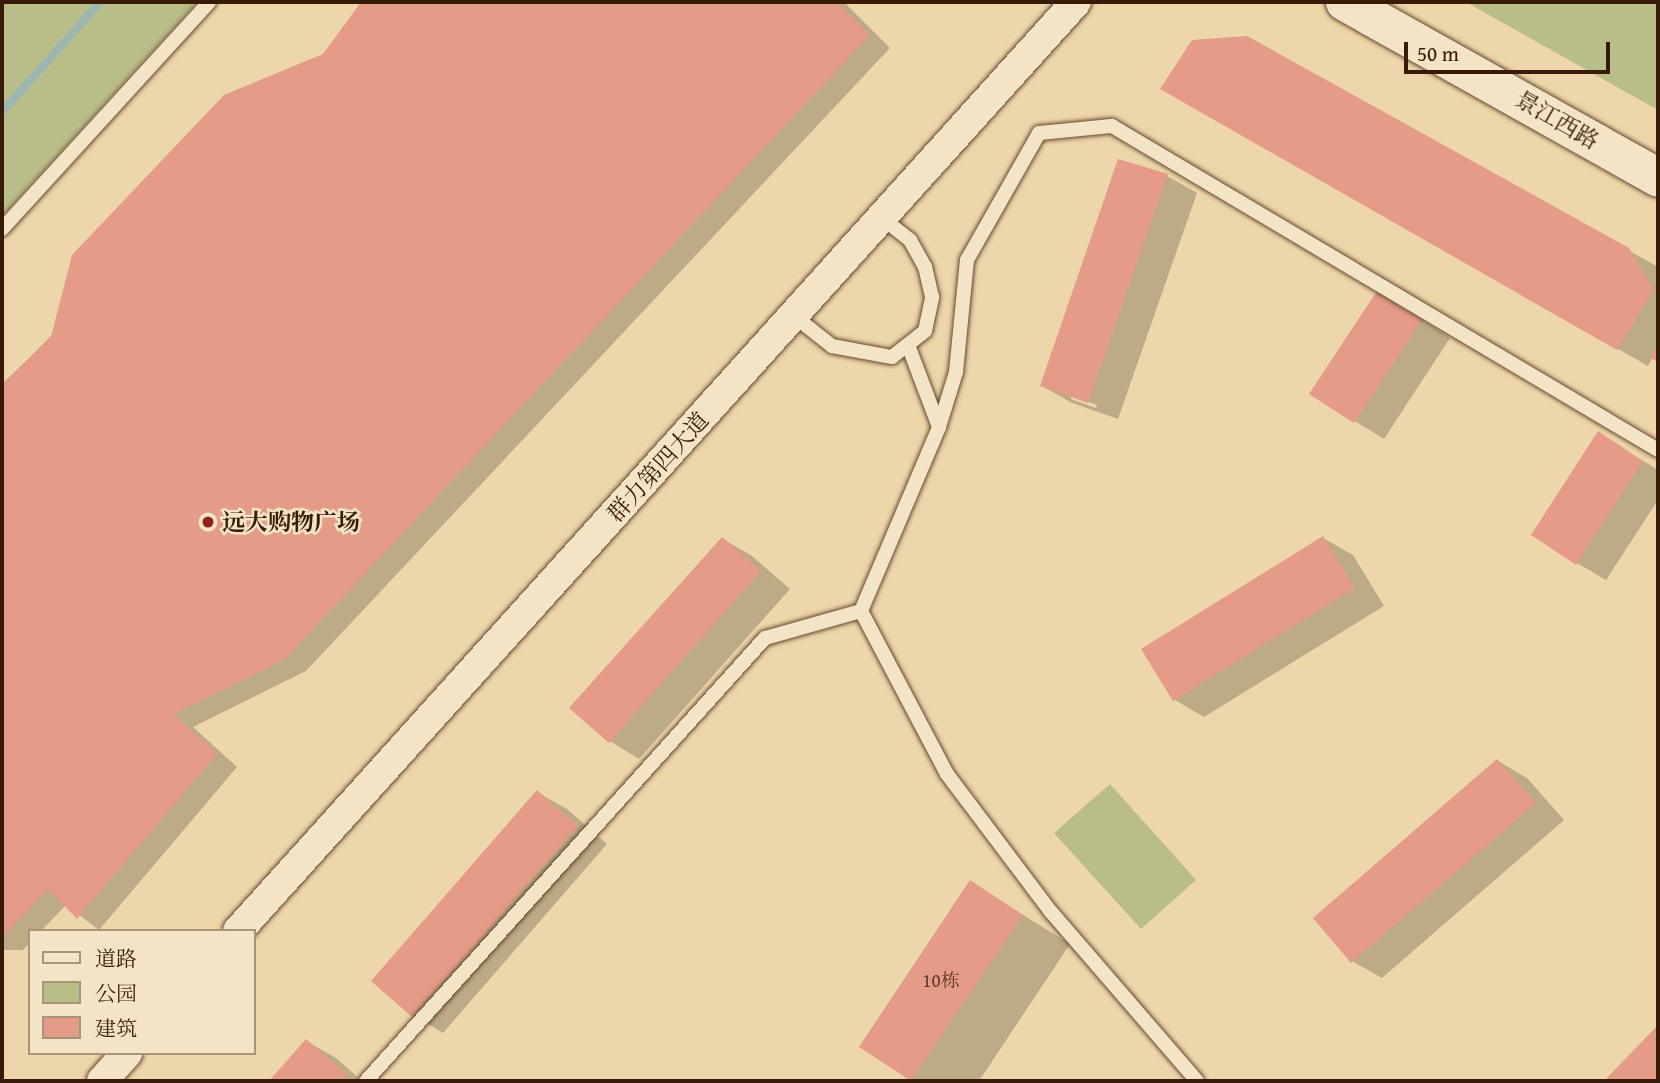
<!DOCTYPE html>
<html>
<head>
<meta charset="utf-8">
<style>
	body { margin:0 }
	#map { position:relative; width:1660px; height:1083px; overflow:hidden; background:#edd6a9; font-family:"Gentium Book Plus","Noto Serif SC",serif }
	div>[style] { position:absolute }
	.green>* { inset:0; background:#b9bd87 }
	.shadow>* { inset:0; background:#0003 }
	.stream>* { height:8px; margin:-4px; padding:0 4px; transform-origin:4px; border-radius:4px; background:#9cb7b1 }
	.building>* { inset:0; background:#e49b87 }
	.roads { filter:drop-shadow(0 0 2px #654930) drop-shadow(0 0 2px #654930) }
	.service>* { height:14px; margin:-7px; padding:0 7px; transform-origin:7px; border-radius:7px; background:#f3e4c7 }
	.minor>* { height:30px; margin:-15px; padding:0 15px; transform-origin:15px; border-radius:15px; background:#f3e4c7 }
	.secondary>* { height:38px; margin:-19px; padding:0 19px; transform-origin:19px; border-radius:19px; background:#f3e4c7 }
	.dots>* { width:19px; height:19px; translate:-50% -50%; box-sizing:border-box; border:4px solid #f3e4c7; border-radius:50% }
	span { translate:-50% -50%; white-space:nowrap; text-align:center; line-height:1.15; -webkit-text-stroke:5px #f3e4c7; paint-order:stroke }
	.number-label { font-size:19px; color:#633a28 }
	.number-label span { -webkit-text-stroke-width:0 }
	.street-label { font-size:23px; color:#381a08 }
	.poi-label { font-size:23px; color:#381a08; font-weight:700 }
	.left { translate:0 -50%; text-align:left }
	.frame { position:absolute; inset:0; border:4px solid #381a08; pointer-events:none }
	.legend { position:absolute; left:28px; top:929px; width:228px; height:126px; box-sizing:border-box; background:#f3e4c7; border:2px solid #a8937b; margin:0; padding:9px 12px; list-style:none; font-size:21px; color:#381a08 }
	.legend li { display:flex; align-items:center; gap:14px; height:35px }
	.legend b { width:35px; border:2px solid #a8937b }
	.scale { position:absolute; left:1404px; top:42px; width:206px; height:32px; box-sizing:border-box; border:4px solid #381a08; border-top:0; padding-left:9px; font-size:21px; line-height:24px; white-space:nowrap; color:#381a08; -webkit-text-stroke:5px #f3e4c7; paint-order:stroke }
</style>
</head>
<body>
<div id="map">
	<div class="green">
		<i style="clip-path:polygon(2px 2px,197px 2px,2px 216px)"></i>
		<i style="clip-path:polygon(1466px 2px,1658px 2px,1658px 110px)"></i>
		<i style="clip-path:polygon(1110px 784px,1196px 880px,1141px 929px,1054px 833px)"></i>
	</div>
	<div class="shadow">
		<i style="clip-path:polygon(363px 2px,844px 2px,890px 48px,306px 671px,193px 727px,237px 767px,99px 930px,66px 905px,41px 931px,30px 931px,30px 943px,23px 950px,2px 950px,2px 386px,324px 56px)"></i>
		<i style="clip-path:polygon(1163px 88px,1628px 250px,1658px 267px,1658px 360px,1653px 357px,1648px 366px)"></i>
		<i style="clip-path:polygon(evenodd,1119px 161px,1167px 176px,1197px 193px,1118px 419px,1072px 403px,1042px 386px,1119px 161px,1071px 396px,1097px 405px,1096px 408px,1071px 399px,1071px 396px)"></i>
		<i style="clip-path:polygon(1407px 310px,1450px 338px,1384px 439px,1311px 394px)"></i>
		<i style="clip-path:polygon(1599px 434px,1658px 470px,1658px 500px,1606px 580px,1577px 563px)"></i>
		<i style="clip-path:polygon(1323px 538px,1353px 555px,1384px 606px,1204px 717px,1175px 700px)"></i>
		<i style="clip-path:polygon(723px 539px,752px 556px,790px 589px,639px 759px,610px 741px)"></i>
		<i style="clip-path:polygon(1498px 761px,1527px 778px,1564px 820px,1382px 978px,1352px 961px)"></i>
		<i style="clip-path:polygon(537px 792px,567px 809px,607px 844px,443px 1033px,413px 1015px)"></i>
		<i style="clip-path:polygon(970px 882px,1070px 944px,979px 1081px,914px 1081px,861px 1046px)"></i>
		<i style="clip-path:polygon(1658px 1027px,1658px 1081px,1607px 1081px)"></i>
		<i style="clip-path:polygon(306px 1041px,336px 1058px,362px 1081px,272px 1081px)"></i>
	</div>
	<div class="stream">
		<i style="left:2px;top:112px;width:147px;rotate:-48.3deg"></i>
	</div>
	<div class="building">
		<i style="clip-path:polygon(361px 2px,837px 2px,870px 35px,284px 660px,174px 714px,217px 754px,77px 919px,48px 889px,2px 938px,2px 384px,51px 337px,72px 255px,224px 95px,323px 54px)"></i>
		<i style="clip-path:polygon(1247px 36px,1629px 248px,1654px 290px,1617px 350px,1160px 89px,1192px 40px)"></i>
		<i style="clip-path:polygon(1118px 159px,1168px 174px,1088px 403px,1040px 386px)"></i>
		<i style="clip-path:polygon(1377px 291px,1422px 320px,1354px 423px,1309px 394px)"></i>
		<i style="clip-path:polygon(1658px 345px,1658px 362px,1651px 358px)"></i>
		<i style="clip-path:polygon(1598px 431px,1643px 461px,1576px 565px,1531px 535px)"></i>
		<i style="clip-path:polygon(1323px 536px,1355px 588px,1173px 701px,1141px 649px)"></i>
		<i style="clip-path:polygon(722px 537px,761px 571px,609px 743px,569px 708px)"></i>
		<i style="clip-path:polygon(1497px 759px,1536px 803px,1351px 963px,1313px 918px)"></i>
		<i style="clip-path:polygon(537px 790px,578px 826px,412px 1017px,371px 981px)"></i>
		<i style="clip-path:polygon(970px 880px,1023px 915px,911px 1081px,859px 1047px)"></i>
		<i style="clip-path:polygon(1658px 1025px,1658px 1081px,1604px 1081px)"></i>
		<i style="clip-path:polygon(306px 1039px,348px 1075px,343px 1081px,269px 1081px)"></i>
	</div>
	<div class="roads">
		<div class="service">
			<i style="left:2px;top:229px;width:307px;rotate:-47.6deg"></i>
			<i style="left:794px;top:316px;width:48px;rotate:38.3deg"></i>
			<i style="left:832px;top:346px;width:61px;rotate:10.4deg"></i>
			<i style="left:892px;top:357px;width:42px;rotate:-38.2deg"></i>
			<i style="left:925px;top:331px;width:35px;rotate:-78deg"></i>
			<i style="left:932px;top:297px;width:31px;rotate:-103deg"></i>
			<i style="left:925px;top:267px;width:31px;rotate:-119deg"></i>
			<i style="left:910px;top:240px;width:36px;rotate:-142deg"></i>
			<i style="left:908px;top:345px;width:88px;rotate:69.3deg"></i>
			<i style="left:366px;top:1081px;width:596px;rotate:-47.99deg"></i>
			<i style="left:765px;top:638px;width:100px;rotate:-15.7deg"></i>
			<i style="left:1197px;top:1081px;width:223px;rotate:-130.8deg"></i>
			<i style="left:1051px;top:912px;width:173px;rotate:-127deg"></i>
			<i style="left:947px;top:774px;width:184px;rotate:-117.8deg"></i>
			<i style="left:861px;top:611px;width:200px;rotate:-67deg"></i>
			<i style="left:939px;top:427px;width:58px;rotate:-72.8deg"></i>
			<i style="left:956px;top:372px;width:113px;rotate:-84.4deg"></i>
			<i style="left:967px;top:260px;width:146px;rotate:-60.4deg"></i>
			<i style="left:1039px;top:133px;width:73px;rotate:-5.5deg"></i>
			<i style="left:1112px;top:126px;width:635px;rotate:30.69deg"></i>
		</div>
		<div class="minor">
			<i style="left:238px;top:931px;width:1251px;rotate:-47.95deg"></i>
			<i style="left:102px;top:1081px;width:38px;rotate:-48deg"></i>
		</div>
		<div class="secondary">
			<i style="left:1345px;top:2px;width:359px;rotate:29.3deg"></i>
		</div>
	</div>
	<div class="dots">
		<i style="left:208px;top:522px;background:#8f2418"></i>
	</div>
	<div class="number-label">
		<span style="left:941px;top:981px">10栋</span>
	</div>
	<div class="street-label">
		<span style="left:1557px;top:120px;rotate:30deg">景江西路</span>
		<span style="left:658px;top:467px;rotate:-48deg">群力第四大道</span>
	</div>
	<div class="poi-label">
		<span class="left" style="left:222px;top:522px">远大购物广场</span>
	</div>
	<div class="frame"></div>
	<ul class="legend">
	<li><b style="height:9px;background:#f3e4c7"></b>道路</li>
	<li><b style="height:19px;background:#b9bd87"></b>公园</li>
	<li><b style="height:19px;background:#e49b87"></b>建筑</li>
	</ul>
	<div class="scale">50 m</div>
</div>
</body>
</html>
